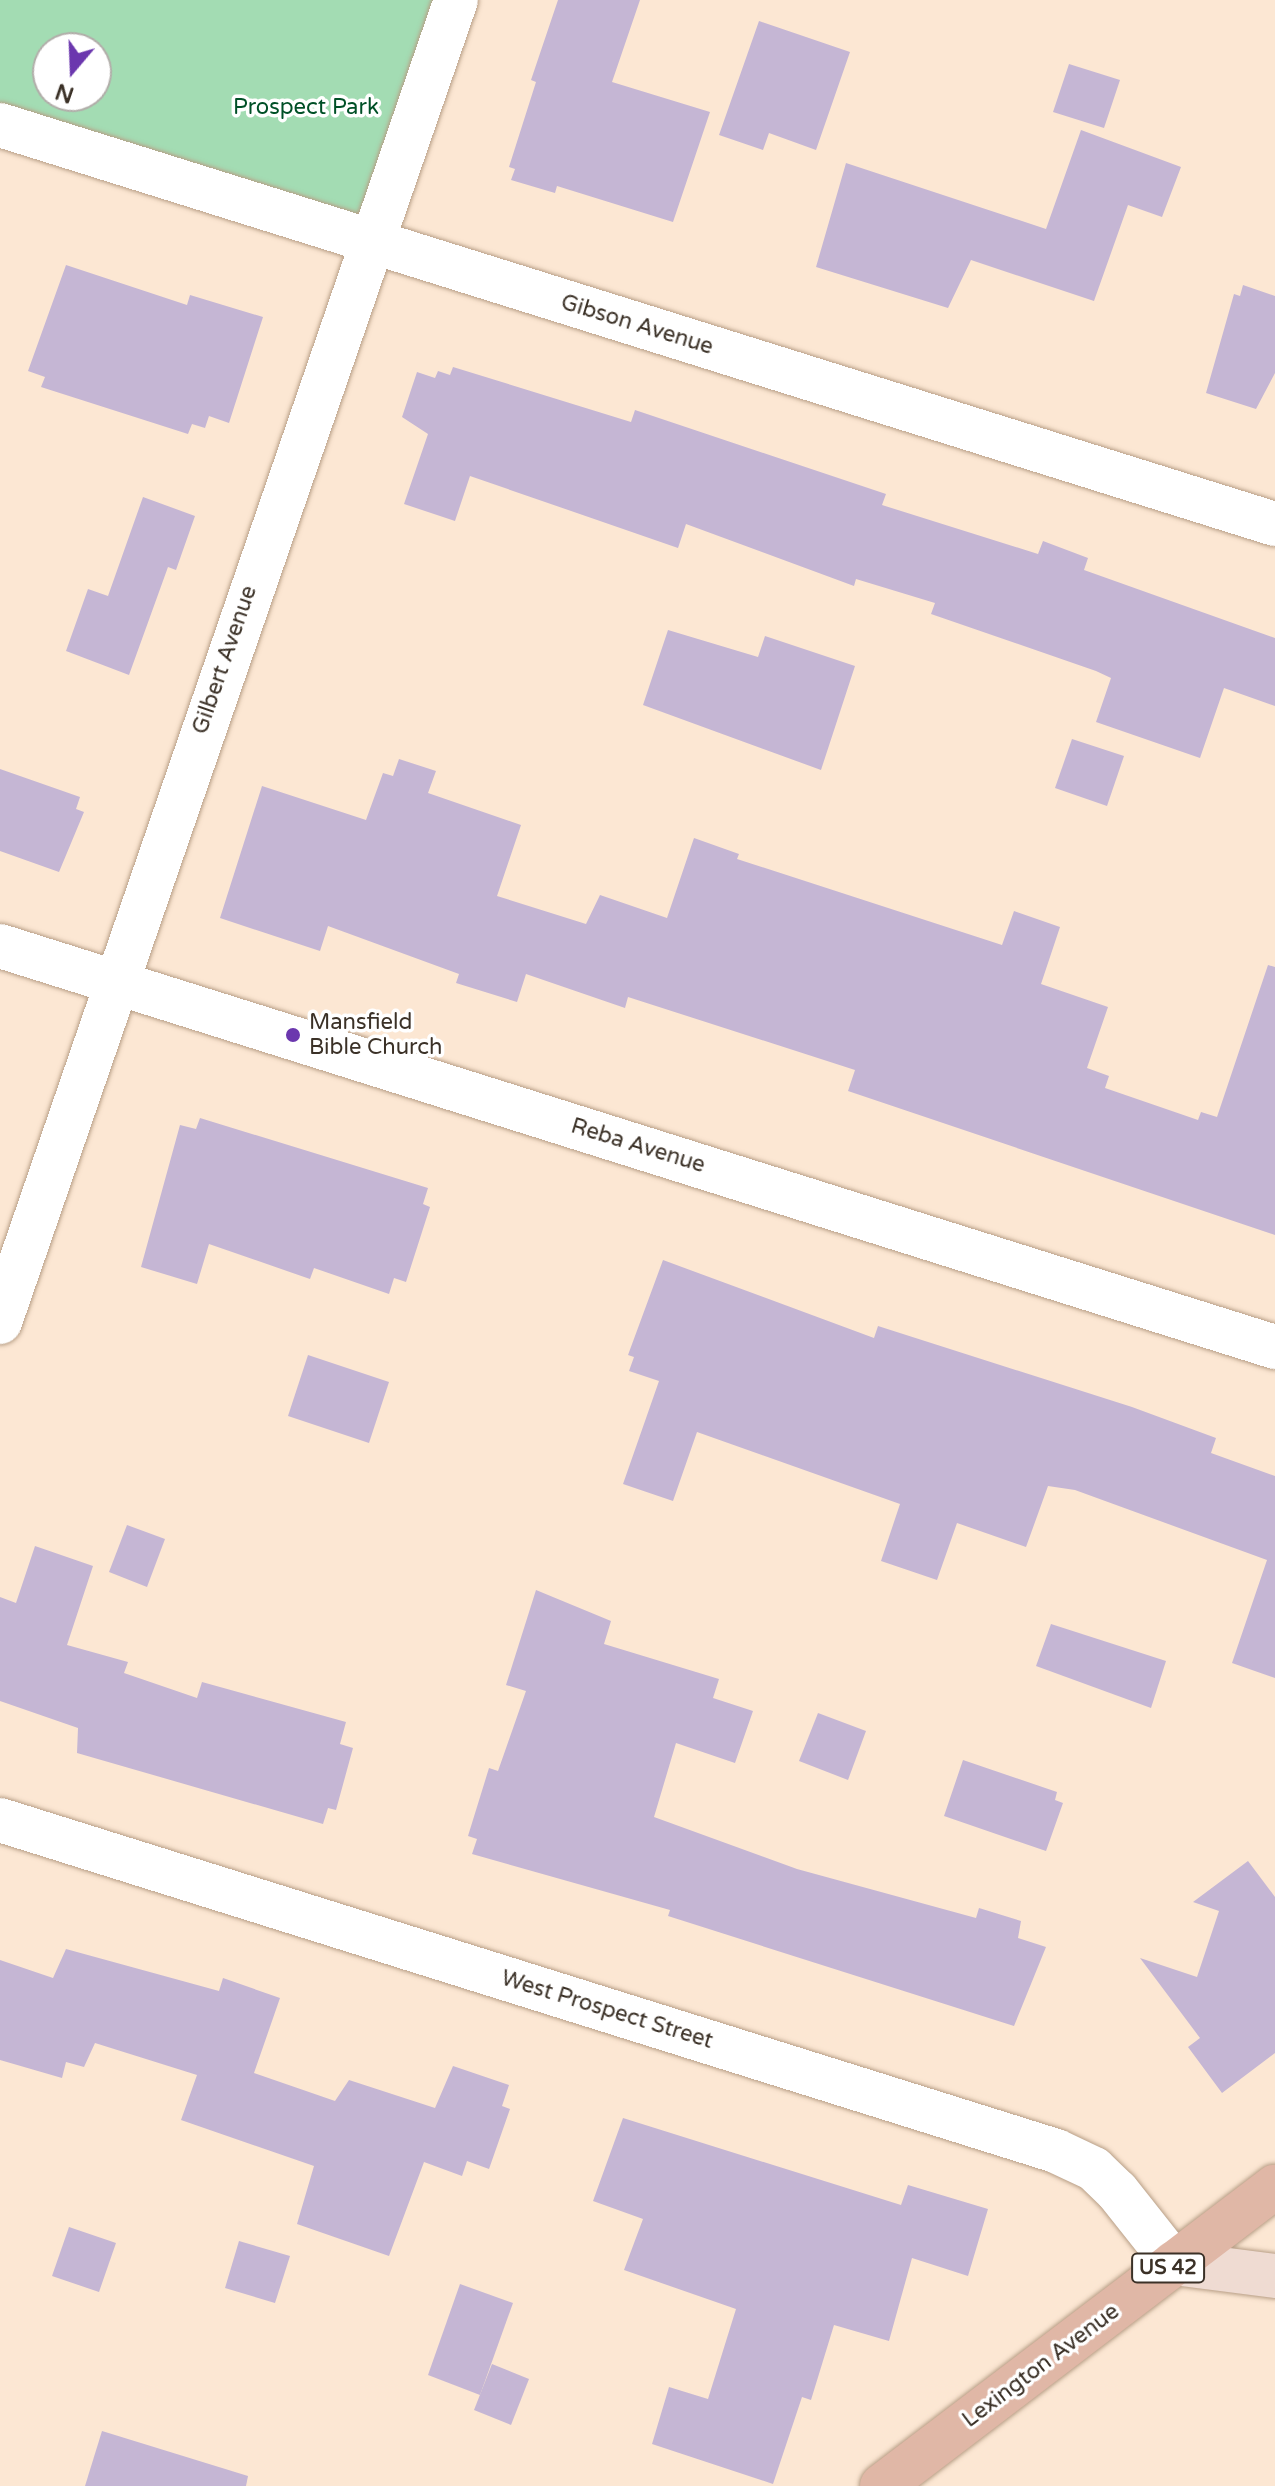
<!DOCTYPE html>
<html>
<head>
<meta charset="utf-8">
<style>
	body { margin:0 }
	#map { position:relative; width:1275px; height:2486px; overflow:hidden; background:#fce7d3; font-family:"Varela Round",sans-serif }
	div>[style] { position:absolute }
	.green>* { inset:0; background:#a3dcb3 }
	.building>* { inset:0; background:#c5b6d4 }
	.roads { filter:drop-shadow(0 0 2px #b89f87) drop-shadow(0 0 2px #b89f87) }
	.street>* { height:44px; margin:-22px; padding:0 22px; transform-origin:22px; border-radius:22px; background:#fff }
	.secondary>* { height:44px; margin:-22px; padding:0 22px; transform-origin:22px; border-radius:22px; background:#efdbd2 }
	.primary>* { height:44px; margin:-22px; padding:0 22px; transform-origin:22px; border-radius:22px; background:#e0b7a6 }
	.dots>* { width:22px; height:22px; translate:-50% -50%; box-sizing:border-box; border:4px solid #fff; border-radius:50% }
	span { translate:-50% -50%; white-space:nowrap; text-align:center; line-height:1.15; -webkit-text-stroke:7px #fff; paint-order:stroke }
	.shield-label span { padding:2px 6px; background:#fff; border:2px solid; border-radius:6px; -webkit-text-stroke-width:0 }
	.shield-label { font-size:20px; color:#3b3127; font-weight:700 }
	.park-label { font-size:22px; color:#005027 }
	.street-label { font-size:22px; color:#3b3127 }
	.poi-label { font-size:22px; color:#3b3127 }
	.left { translate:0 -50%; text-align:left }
	.north { position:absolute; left:32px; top:32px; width:80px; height:80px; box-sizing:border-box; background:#fff; border:2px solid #b1ada9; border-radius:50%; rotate:199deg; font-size:22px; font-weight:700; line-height:32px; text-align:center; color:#3b3127 }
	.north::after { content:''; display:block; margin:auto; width:28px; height:36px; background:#6b37ae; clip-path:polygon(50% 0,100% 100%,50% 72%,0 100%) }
</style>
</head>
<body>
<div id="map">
	<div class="green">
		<i style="clip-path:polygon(evenodd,0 0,456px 0,376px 243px,0 125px,0 0,48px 48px,96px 48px,96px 96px,48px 96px,48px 48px)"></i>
	</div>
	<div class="building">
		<i style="clip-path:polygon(558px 0,640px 0,612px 82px,710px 112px,673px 222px,557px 186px,555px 193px,511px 180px,515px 169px,509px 167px,536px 82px,531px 80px)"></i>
		<i style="clip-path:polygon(759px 21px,850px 52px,816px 150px,769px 133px,763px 150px,719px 135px)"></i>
		<i style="clip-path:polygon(1069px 64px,1120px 80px,1104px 128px,1053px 112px)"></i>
		<i style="clip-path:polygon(1081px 130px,1181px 167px,1162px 217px,1128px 205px,1094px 301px,971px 260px,948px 308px,816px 267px,846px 163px,1046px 229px)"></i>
		<i style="clip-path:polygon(66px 265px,187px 305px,190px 295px,263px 317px,229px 423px,209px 416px,205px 428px,192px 424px,188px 434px,41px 387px,45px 377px,28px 371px)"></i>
		<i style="clip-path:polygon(1243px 285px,1275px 296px,1275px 373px,1256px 409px,1206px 393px,1234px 294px,1240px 296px)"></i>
		<i style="clip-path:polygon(453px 367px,631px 422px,635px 410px,886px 494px,882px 505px,1038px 554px,1043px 541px,1088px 558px,1084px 570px,1275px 638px,1275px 706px,1224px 688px,1200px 758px,1096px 722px,1111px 678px,1096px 671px,931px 614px,935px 603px,856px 579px,854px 586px,686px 524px,678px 548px,470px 476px,455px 521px,404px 504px,428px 434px,402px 417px,417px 372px,435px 378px,438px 371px,450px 375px)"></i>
		<i style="clip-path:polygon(143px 497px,195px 516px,176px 570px,168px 567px,129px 675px,66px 651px,88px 589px,108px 596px)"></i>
		<i style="clip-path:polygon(668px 630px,758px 657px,765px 636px,855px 666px,821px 770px,643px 705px)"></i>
		<i style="clip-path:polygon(1072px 739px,1124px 756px,1107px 806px,1055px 788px)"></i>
		<i style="clip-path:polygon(399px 759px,436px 771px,428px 793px,521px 825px,497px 896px,586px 924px,600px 895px,667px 918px,694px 838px,739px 854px,737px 859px,1002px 945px,1014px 911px,1060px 927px,1041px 984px,1108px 1007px,1087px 1068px,1109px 1076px,1105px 1088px,1198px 1120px,1201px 1112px,1217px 1117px,1268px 965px,1275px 967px,1275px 1235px,848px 1091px,855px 1070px,628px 997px,625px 1008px,526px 974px,517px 1002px,456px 983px,459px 974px,328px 926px,320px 951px,220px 918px,262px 786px,366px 820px,383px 773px,393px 776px)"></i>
		<i style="clip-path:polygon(0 769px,80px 797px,76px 809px,84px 812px,59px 872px,0 851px)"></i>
		<i style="clip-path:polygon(200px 1118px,428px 1188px,423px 1204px,430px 1207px,406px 1282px,394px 1278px,389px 1294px,314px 1268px,310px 1279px,209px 1244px,197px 1284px,141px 1267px,180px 1125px,196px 1129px)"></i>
		<i style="clip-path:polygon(663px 1260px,874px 1338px,878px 1326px,1132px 1407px,1216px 1438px,1211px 1453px,1275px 1476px,1275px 1678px,1232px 1663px,1267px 1560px,1075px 1490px,1048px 1486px,1026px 1547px,957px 1523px,937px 1580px,881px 1561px,900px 1504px,697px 1432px,673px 1501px,623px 1484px,659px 1381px,629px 1371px,634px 1357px,628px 1355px)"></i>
		<i style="clip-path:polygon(308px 1355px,389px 1382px,369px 1443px,288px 1416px)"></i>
		<i style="clip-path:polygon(127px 1525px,165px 1539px,147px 1587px,109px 1572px)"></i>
		<i style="clip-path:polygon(35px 1546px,93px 1566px,67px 1645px,128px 1662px,124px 1673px,197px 1698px,202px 1682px,346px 1722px,340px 1744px,353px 1748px,336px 1810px,328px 1808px,323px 1824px,77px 1753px,78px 1728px,0 1701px,0 1597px,16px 1603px)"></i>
		<i style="clip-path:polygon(536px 1590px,611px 1621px,604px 1644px,719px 1679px,713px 1698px,753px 1711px,735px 1763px,676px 1743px,654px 1817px,797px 1869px,976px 1918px,979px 1908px,1021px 1921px,1018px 1938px,1046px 1947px,1014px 2026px,668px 1916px,670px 1910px,472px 1854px,477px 1839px,468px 1836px,489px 1768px,498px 1771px,526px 1691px,506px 1685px)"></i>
		<i style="clip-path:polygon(1051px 1624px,1166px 1661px,1151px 1708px,1036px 1666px)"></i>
		<i style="clip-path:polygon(818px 1713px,866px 1731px,848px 1780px,799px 1761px)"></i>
		<i style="clip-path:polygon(963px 1760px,1057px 1792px,1055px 1800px,1063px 1803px,1046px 1851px,944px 1816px)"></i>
		<i style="clip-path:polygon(1248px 1861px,1275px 1897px,1275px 2053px,1222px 2093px,1188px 2047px,1200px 2038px,1140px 1958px,1197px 1977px,1219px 1911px,1193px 1902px)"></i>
		<i style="clip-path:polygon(66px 1949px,219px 1991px,223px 1978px,280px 1998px,254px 2073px,335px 2101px,349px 2080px,435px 2108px,453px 2066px,509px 2085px,502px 2106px,510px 2109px,489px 2169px,467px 2161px,462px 2176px,424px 2162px,389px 2256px,297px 2224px,314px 2166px,181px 2120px,197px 2075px,95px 2043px,84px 2067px,66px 2062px,62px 2078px,0 2060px,0 1960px,53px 1978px)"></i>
		<i style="clip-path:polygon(623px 2118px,901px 2205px,908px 2185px,988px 2209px,968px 2276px,912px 2258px,889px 2341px,834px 2325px,811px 2400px,802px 2397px,773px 2484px,652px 2444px,669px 2387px,708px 2399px,736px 2309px,624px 2270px,643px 2219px,593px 2201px)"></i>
		<i style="clip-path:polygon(69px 2227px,116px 2243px,99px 2292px,52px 2276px)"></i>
		<i style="clip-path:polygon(239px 2241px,290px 2256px,275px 2303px,225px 2288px)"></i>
		<i style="clip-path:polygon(460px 2284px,513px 2303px,480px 2395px,428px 2375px)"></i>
		<i style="clip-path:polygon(492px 2364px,529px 2379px,511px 2425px,474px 2410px)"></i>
		<i style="clip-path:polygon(102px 2431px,248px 2476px,246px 2486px,85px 2486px)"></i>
	</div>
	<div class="roads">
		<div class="street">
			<i style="left:0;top:125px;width:1336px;rotate:17.38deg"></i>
			<i style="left:0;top:946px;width:1337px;rotate:17.46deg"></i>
			<i style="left:0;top:1322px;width:1398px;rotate:-70.97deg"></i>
			<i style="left:0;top:1820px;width:1107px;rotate:17.4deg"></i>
			<i style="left:1056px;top:2151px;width:42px;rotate:25.3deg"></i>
			<i style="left:1094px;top:2169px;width:32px;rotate:44deg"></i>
			<i style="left:1117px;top:2191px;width:92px;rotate:51.6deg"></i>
		</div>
		<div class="secondary">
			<i style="left:1174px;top:2263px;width:102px;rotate:7.3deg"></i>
		</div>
		<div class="primary">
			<i style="left:882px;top:2486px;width:494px;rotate:-37.3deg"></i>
		</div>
	</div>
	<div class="dots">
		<i style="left:293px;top:1035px;background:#6b37ae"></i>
	</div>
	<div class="shield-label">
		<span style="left:1168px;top:2268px">US 42</span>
	</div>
	<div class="park-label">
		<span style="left:306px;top:108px">Prospect Park</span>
	</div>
	<div class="street-label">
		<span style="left:637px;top:325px;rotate:17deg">Gibson Avenue</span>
		<span style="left:225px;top:660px;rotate:-71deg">Gilbert Avenue</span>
		<span style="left:638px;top:1146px;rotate:17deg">Reba Avenue</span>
		<span style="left:607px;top:2010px;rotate:17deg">West Prospect Street</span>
		<span style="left:1041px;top:2366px;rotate:-37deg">Lexington Avenue</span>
	</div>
	<div class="poi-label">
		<span class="left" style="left:309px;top:1035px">Mansfield<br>Bible Church</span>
	</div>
	<div class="north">N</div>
</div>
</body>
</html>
